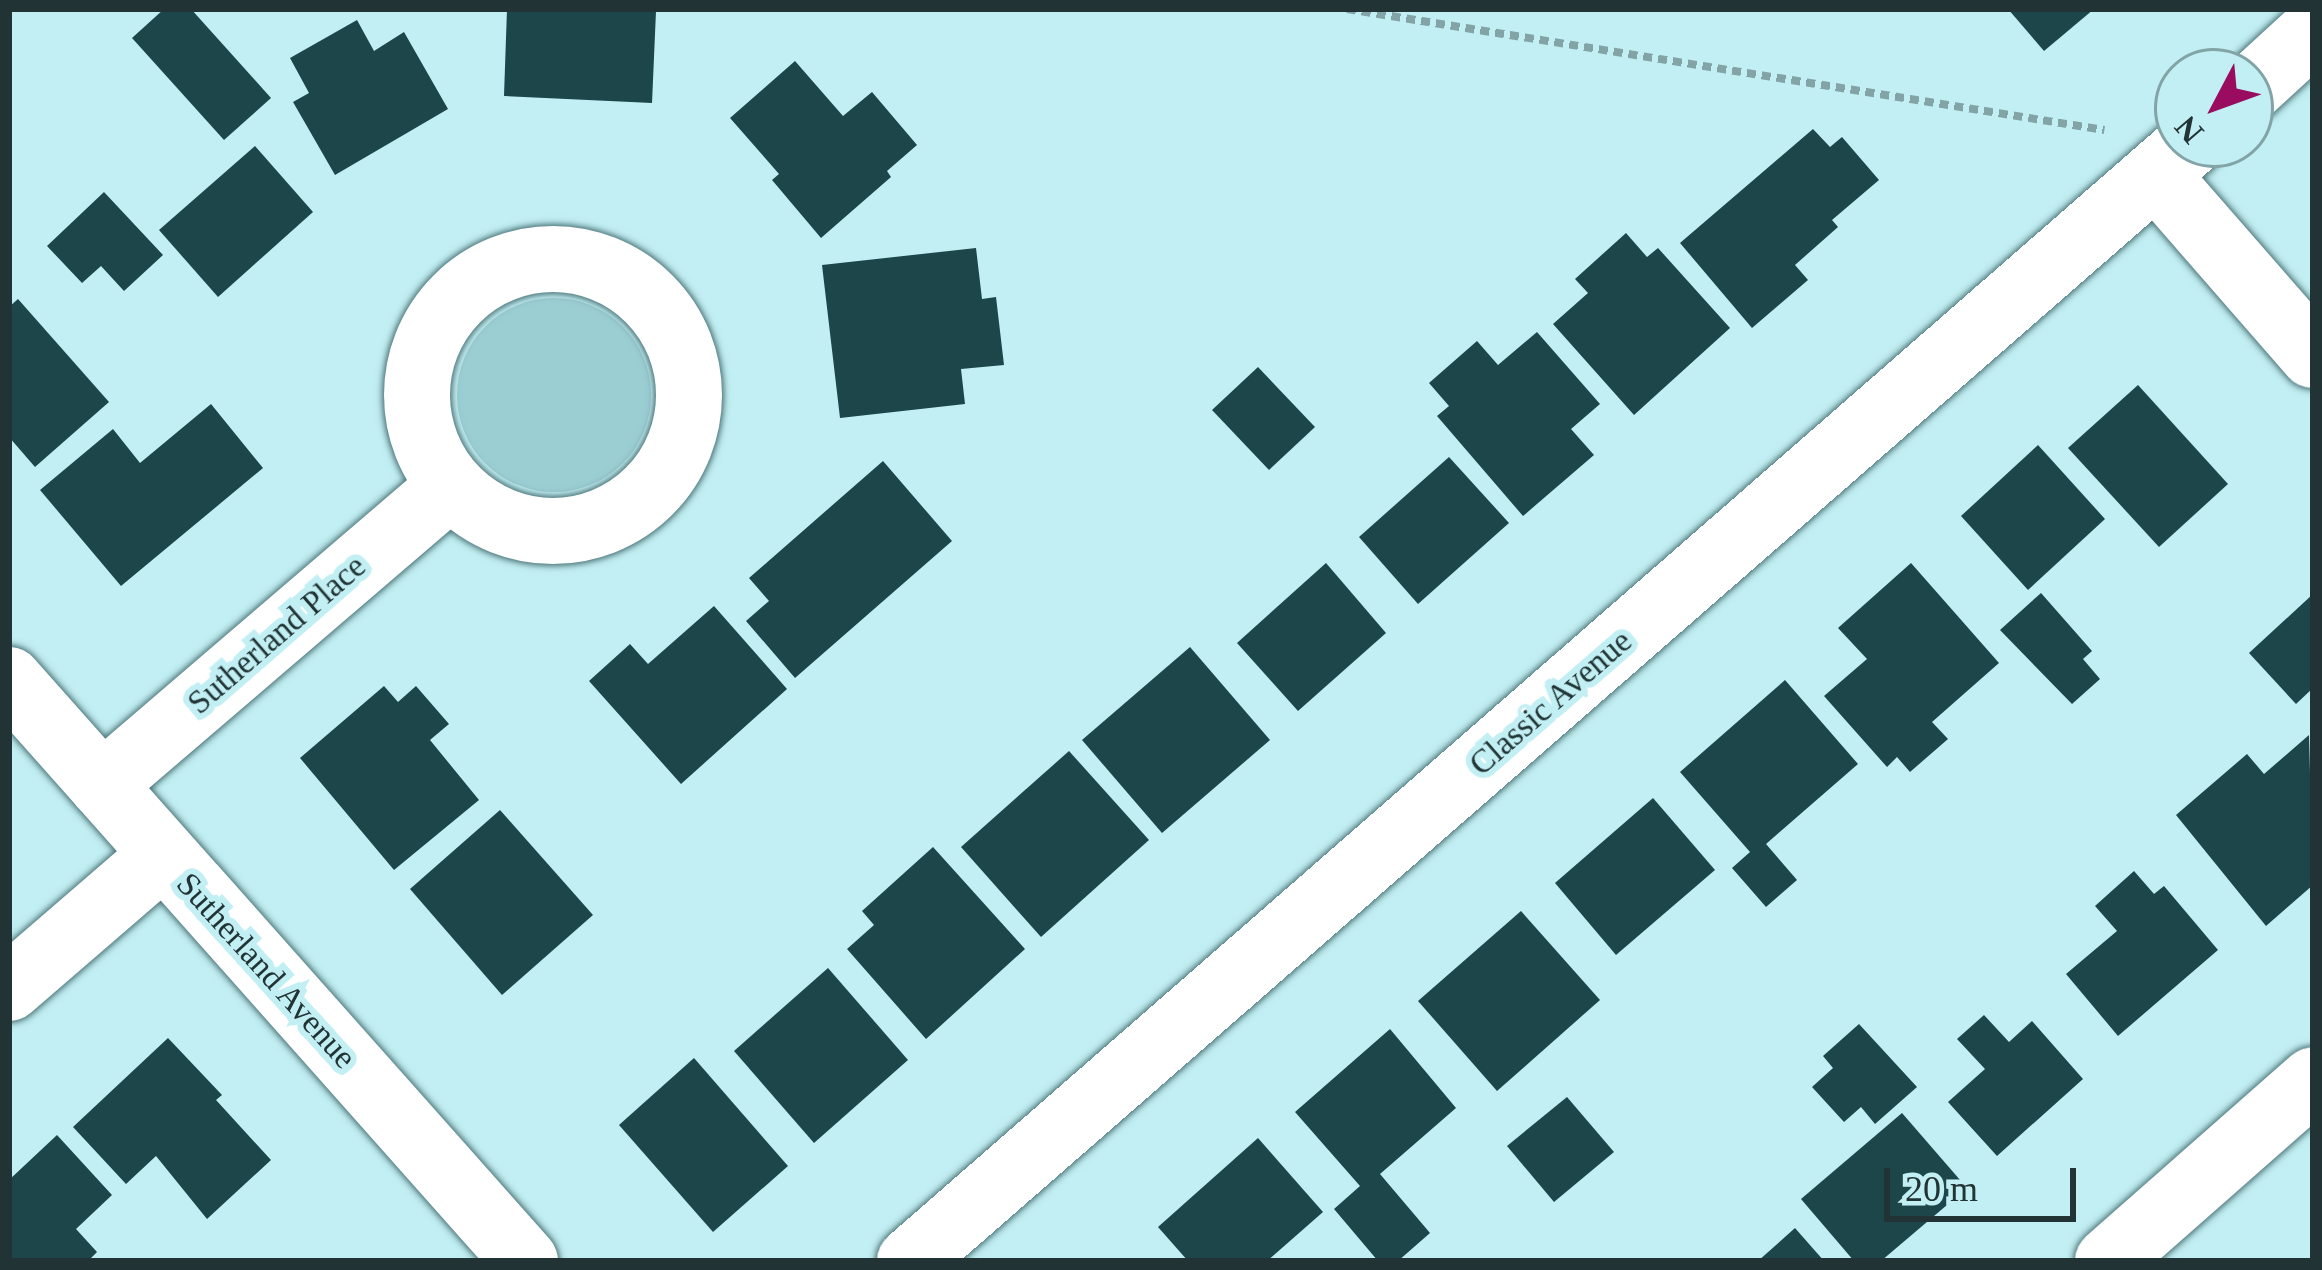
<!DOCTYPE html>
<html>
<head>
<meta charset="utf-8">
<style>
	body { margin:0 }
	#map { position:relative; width:2322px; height:1270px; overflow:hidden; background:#c2eff3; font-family:Georgia,serif }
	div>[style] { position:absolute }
	.green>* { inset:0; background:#9bced3 }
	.round { border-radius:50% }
	.building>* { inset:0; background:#1c4649 }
	.path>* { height:8px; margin-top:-4px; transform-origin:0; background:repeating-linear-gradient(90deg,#82a4a7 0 9px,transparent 0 15px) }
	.roads { filter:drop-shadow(0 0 3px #4e777b) drop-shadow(0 0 3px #4e777b) }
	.minor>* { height:66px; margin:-33px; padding:0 33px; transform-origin:33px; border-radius:33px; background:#fff }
	.minor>.ring { margin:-33px; padding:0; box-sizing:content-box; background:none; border:66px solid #fff; border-radius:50% }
	span { translate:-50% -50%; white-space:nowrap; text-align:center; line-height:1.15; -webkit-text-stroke:12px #c2eff3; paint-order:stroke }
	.street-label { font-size:33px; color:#213335 }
	.frame { position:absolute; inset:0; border:12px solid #213335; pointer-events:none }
	.north { position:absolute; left:2154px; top:48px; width:120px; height:120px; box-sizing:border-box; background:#c2eff3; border:3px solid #82a4a7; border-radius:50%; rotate:229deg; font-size:33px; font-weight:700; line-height:48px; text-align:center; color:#213335 }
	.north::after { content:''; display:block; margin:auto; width:42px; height:54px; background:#990c5f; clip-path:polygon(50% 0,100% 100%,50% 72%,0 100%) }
	.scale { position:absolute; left:1884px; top:1168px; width:192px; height:54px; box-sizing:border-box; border:6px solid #213335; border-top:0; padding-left:15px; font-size:36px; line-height:42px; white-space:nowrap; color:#213335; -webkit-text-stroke:9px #c2eff3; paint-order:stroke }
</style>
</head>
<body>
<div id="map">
	<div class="green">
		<i class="round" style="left:457px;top:298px;width:194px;height:194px"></i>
	</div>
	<div class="building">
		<i style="clip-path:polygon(164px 9px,191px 9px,271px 98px,224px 140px,132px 38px)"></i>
		<i style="clip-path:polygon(507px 9px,656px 11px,652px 103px,504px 96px)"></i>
		<i style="clip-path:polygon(2008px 9px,2094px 9px,2044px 51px)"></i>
		<i style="clip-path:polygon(357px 20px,374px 51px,404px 32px,448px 109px,335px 175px,293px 102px,309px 93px,290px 58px)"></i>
		<i style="clip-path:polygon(795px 61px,843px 116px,872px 92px,917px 145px,887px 171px,891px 177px,821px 238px,772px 180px,779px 174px,730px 118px)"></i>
		<i style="clip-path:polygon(1813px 129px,1830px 147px,1842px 137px,1879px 180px,1832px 220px,1838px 227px,1795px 265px,1808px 280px,1752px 328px,1680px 243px)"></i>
		<i style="clip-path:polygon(255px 146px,313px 212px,218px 297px,159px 230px)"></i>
		<i style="clip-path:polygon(104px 192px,163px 255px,124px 291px,101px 266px,82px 283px,47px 246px)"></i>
		<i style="clip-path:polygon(1626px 233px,1647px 257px,1658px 248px,1730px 328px,1634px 415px,1553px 324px,1588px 293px,1575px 279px)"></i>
		<i style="clip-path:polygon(976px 248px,982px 299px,996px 297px,1004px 365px,961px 369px,965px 404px,840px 418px,822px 265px)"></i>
		<i style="clip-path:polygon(18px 299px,109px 402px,35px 467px,9px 437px,9px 307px)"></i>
		<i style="clip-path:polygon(1537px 332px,1600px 404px,1571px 429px,1594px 455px,1523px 516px,1437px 416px,1449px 406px,1429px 383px,1477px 341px,1498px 365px)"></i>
		<i style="clip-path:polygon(1258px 367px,1315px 427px,1269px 470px,1212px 410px)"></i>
		<i style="clip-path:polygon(2138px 385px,2228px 484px,2159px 547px,2068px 448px)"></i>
		<i style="clip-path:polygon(211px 404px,263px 468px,121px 586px,40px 490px,113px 429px,140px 463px)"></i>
		<i style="clip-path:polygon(2038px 445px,2105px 519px,2028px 590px,1961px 516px)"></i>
		<i style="clip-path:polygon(1449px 457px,1509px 523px,1418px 604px,1359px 537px)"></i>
		<i style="clip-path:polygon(883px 461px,952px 541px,795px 678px,746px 621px,769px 601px,749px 578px)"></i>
		<i style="clip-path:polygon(1326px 563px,1386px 633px,1298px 711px,1237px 643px)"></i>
		<i style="clip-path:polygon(1911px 563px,1999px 663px,1932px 722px,1948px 739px,1910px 772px,1897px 757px,1887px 767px,1824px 696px,1867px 659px,1838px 628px)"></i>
		<i style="clip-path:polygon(2041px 593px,2092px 651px,2083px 659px,2100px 679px,2072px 704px,2000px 630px)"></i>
		<i style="clip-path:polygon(2313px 594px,2313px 688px,2296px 704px,2249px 653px)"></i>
		<i style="clip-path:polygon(714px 606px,787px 689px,681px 784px,589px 681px,630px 644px,648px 664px)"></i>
		<i style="clip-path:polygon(1190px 647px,1270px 740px,1162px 833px,1082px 740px)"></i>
		<i style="clip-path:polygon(1785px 680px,1858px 764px,1766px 844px,1797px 880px,1766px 907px,1732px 868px,1750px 852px,1680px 772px)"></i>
		<i style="clip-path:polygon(384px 686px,398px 702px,416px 686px,449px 724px,430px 740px,479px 800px,394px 870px,300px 758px)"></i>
		<i style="clip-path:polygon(2309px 735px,2313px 885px,2266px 926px,2176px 815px,2247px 754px,2264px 774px)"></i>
		<i style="clip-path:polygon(1069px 751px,1149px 840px,1041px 937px,961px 847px)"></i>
		<i style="clip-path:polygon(1653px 798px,1715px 870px,1616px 955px,1555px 883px)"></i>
		<i style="clip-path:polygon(500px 810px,593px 915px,502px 995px,410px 889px)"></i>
		<i style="clip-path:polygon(933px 847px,1025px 949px,926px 1039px,847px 949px,874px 925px,862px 911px)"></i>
		<i style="clip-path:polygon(2134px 871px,2154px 894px,2164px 886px,2218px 950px,2118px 1036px,2066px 974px,2117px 931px,2095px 906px)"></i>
		<i style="clip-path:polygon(1521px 911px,1600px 1000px,1497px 1091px,1418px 1001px)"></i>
		<i style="clip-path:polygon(828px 968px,908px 1060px,814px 1143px,734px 1051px)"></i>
		<i style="clip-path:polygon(1984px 1015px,2009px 1042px,2032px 1021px,2083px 1079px,1997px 1156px,1948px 1102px,1985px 1069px,1957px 1039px)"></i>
		<i style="clip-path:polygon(1859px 1024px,1917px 1087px,1875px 1124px,1861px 1107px,1844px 1122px,1812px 1087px,1833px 1068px,1823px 1056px)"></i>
		<i style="clip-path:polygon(1390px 1029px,1456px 1108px,1380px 1174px,1430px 1233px,1398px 1261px,1378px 1261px,1334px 1209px,1360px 1186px,1295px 1112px)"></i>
		<i style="clip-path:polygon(168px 1038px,222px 1095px,216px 1100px,271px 1160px,207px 1219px,156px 1156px,126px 1184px,73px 1127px)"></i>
		<i style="clip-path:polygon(694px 1058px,788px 1166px,713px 1232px,619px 1125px)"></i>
		<i style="clip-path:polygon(1567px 1097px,1614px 1152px,1554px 1202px,1507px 1146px)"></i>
		<i style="clip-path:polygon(1902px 1113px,1967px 1188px,1881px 1261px,1854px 1261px,1801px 1199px)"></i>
		<i style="clip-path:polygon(57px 1135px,112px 1195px,76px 1229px,97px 1252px,88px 1261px,9px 1261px,9px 1180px)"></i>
		<i style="clip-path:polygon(1258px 1138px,1323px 1212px,1267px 1261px,1188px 1261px,1158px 1227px)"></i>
		<i style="clip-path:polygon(1795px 1228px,1824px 1261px,1758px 1261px)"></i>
	</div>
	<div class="path">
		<i style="left:1347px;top:9px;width:767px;rotate:9.08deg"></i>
	</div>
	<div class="roads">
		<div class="minor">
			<i style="left:2250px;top:89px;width:86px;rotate:-42.6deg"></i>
			<i style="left:2156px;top:175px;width:239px;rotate:48.9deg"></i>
			<i class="ring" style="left:417px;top:259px;width:206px;height:206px"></i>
			<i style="left:9px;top:680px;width:777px;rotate:48.39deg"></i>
			<i style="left:102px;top:785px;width:460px;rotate:-40.6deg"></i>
			<i style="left:9px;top:988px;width:203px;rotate:-40.8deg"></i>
			<i style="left:910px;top:1261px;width:1699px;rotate:-41.11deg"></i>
			<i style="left:2108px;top:1261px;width:273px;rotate:-41.4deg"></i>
		</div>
	</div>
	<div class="street-label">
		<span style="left:277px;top:635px;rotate:-41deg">Sutherland Place</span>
		<span style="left:1551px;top:703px;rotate:-41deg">Classic Avenue</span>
		<span style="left:266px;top:971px;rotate:48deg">Sutherland Avenue</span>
	</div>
	<div class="frame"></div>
	<div class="north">N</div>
	<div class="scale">20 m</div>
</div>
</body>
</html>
